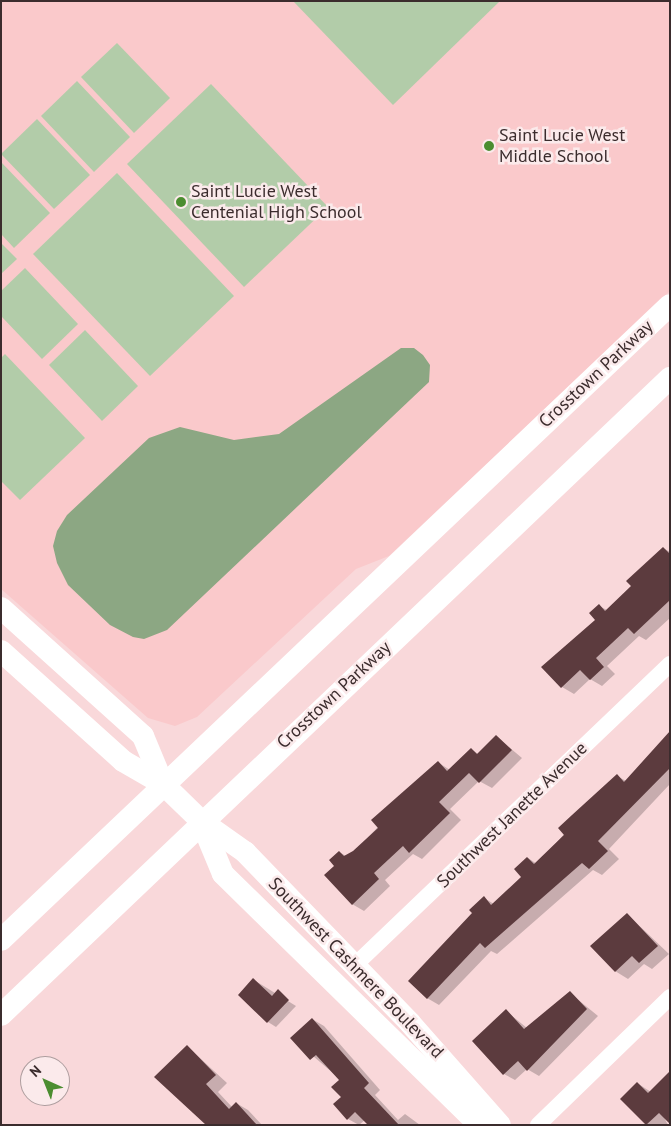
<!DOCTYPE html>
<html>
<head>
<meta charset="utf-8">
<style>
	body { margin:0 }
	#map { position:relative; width:671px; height:1126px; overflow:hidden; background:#f9d8da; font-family:"PT Sans",sans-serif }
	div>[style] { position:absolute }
	.built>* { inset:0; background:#fac9cb }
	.green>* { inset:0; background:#b2cca9 }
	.water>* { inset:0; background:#8ca783 }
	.shadow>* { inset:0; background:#0003 }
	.building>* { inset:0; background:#5c3b3e }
	.street>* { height:16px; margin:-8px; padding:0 8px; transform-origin:8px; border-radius:8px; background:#fff }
	.secondary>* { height:22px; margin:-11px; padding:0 11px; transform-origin:11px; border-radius:11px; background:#fff }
	.dots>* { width:14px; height:14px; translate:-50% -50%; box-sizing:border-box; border:2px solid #fbeaeb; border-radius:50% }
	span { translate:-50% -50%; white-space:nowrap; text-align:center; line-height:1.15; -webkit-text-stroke:5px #fbeaeb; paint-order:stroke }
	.poi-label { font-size:18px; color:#3b2c2d }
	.left { translate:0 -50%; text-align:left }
	.street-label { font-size:18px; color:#3b2c2d }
	.frame { position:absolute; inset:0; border:2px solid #3b2c2d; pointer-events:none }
	.north { position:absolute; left:20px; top:1056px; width:50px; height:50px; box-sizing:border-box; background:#fbeaeb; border:1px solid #ae9e9f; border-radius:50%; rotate:316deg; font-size:14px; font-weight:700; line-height:20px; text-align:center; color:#3b2c2d }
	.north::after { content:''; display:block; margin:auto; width:18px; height:22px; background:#4b8d30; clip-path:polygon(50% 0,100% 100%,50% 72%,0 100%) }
</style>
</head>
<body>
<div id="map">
	<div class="built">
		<i style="clip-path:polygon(1px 1px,670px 1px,670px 291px,389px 556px,356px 569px,197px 717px,175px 726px,148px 718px,1px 589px)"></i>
	</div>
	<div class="green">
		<i style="clip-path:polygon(293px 1px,500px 1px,393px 105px)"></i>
		<i style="clip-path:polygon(117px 43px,170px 98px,134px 133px,81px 77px)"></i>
		<i style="clip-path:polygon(77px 81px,130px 137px,94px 172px,41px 116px)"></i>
		<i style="clip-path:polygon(211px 84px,328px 207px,244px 287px,127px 164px)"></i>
		<i style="clip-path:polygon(37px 119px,90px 175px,54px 209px,1px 154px)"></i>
		<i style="clip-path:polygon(1px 162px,50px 213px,14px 248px,1px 234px)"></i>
		<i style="clip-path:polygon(117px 173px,234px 296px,150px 376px,33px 254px)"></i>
		<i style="clip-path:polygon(1px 243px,17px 259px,1px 274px)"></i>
		<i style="clip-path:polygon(25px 268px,78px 324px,42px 359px,1px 316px,1px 291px)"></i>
		<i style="clip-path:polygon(85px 330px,138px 386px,102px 421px,49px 365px)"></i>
		<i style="clip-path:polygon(5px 354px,85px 438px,20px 500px,1px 481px,1px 358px)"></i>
	</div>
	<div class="water">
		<i style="clip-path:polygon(401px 348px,414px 348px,423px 355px,430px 365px,429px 382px,167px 630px,144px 639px,133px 637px,110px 625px,68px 585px,57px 563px,53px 546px,57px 531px,67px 515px,149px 438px,180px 427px,234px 440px,279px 434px)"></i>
	</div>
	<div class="shadow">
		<i style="clip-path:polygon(663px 548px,670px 552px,670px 618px,646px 640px,639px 636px,607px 666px,615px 674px,602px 686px,590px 679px,574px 694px,562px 687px,543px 667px,597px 620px,599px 606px,607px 610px,633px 586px)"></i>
		<i style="clip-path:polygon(670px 733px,670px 784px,609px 849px,619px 859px,602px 875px,593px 870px,497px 954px,491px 951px,439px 1005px,427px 998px,484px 898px,494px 904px,523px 877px,528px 858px,537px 864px,617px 776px,626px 781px)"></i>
		<i style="clip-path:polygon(496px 736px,522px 758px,492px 788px,479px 781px,450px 809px,461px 820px,422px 859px,413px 854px,385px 880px,390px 886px,364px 911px,352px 904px,336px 866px,339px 852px,346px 856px,354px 852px,439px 763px,450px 770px,471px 749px,478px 754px)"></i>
		<i style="clip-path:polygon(627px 914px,669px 954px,652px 969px,644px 964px,628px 979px,615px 971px)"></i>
		<i style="clip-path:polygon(254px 980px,296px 1006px,276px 1027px,268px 1022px)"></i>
		<i style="clip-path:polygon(570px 993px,598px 1016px,539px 1076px,527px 1069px,515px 1080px,504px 1074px,506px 1011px,527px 1028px)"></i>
		<i style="clip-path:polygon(312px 1019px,324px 1026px,380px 1090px,375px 1095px,398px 1120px,405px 1114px,420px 1125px,369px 1125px,365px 1120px,359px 1125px,348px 1119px,341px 1080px,292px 1038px)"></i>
		<i style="clip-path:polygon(188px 1047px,227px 1083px,218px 1092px,232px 1107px,236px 1103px,248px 1110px,262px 1125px,206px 1125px)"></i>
		<i style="clip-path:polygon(637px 1083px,651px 1092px,668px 1125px,647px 1125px,622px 1099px)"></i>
	</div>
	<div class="building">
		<i style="clip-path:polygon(663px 547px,670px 554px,670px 600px,634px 634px,628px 628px,596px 658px,604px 667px,590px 680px,580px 670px,561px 688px,541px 667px,595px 620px,589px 613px,599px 604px,605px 611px,631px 586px,626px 581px)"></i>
		<i style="clip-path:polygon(670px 731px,670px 768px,598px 841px,608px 851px,589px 869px,582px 863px,485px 948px,480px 943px,427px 999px,408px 981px,472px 913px,469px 910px,484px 896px,491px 905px,521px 877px,514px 869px,527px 857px,534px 864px,564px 835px,558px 828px,572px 815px,617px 774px,624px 782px)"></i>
		<i style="clip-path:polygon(496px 735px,512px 750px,479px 783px,469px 773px,439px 802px,450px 813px,409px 853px,403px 846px,374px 873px,379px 879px,352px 905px,324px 875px,334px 866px,329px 860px,339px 851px,344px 856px,353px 851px,378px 828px,371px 820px,438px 761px,447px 771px,471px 748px,477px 754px)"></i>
		<i style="clip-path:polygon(627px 913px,658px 946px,639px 963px,632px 956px,615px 972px,590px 946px)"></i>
		<i style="clip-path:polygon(253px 978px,272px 996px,278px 989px,289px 1000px,267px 1023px,238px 995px)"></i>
		<i style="clip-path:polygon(570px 991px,587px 1009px,527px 1071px,518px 1061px,503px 1075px,472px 1041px,506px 1009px,524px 1029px)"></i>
		<i style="clip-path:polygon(312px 1018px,369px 1083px,364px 1088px,399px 1125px,368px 1125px,355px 1112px,347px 1120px,333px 1104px,341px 1097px,331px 1087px,339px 1080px,316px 1055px,310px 1060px,290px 1038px)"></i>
		<i style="clip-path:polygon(187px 1045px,216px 1075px,206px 1084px,229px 1109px,236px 1102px,257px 1125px,206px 1125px,154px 1077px)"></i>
		<i style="clip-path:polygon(670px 1071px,670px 1124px,659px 1113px,646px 1125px,620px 1099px,637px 1082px,648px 1093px)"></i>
	</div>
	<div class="street">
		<i style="left:354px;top:966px;width:437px;rotate:-43.7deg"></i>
		<i style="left:538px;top:1125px;width:184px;rotate:-44.1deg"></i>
	</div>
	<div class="secondary">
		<i style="left:1px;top:608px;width:191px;rotate:42deg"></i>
		<i style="left:143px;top:736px;width:52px;rotate:67.4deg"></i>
		<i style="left:1px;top:651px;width:164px;rotate:42deg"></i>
		<i style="left:123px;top:761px;width:46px;rotate:29.9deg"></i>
		<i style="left:163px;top:784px;width:53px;rotate:44.2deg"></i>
		<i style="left:201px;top:821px;width:54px;rotate:35.2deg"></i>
		<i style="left:245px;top:852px;width:238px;rotate:46deg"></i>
		<i style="left:410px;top:1023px;width:136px;rotate:48.6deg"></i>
		<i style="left:201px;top:821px;width:57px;rotate:67.5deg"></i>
		<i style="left:223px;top:874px;width:359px;rotate:44.4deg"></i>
		<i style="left:1px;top:940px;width:922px;rotate:-43.51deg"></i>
		<i style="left:1px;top:1015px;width:924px;rotate:-43.6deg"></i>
	</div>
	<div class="dots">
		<i style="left:489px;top:146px;background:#4b8d30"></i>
		<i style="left:181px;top:202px;background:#4b8d30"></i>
	</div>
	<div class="poi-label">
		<span class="left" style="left:499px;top:146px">Saint Lucie West<br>Middle School</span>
		<span class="left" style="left:191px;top:202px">Saint Lucie West<br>Centenial High School</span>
	</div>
	<div class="street-label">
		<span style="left:596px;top:374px;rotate:-43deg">Crosstown Parkway</span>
		<span style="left:334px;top:695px;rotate:-43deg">Crosstown Parkway</span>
		<span style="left:512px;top:815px;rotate:-44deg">Southwest Janette Avenue</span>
		<span style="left:356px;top:968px;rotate:46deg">Southwest Cashmere Boulevard</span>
	</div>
	<div class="frame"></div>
	<div class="north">N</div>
</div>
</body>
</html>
